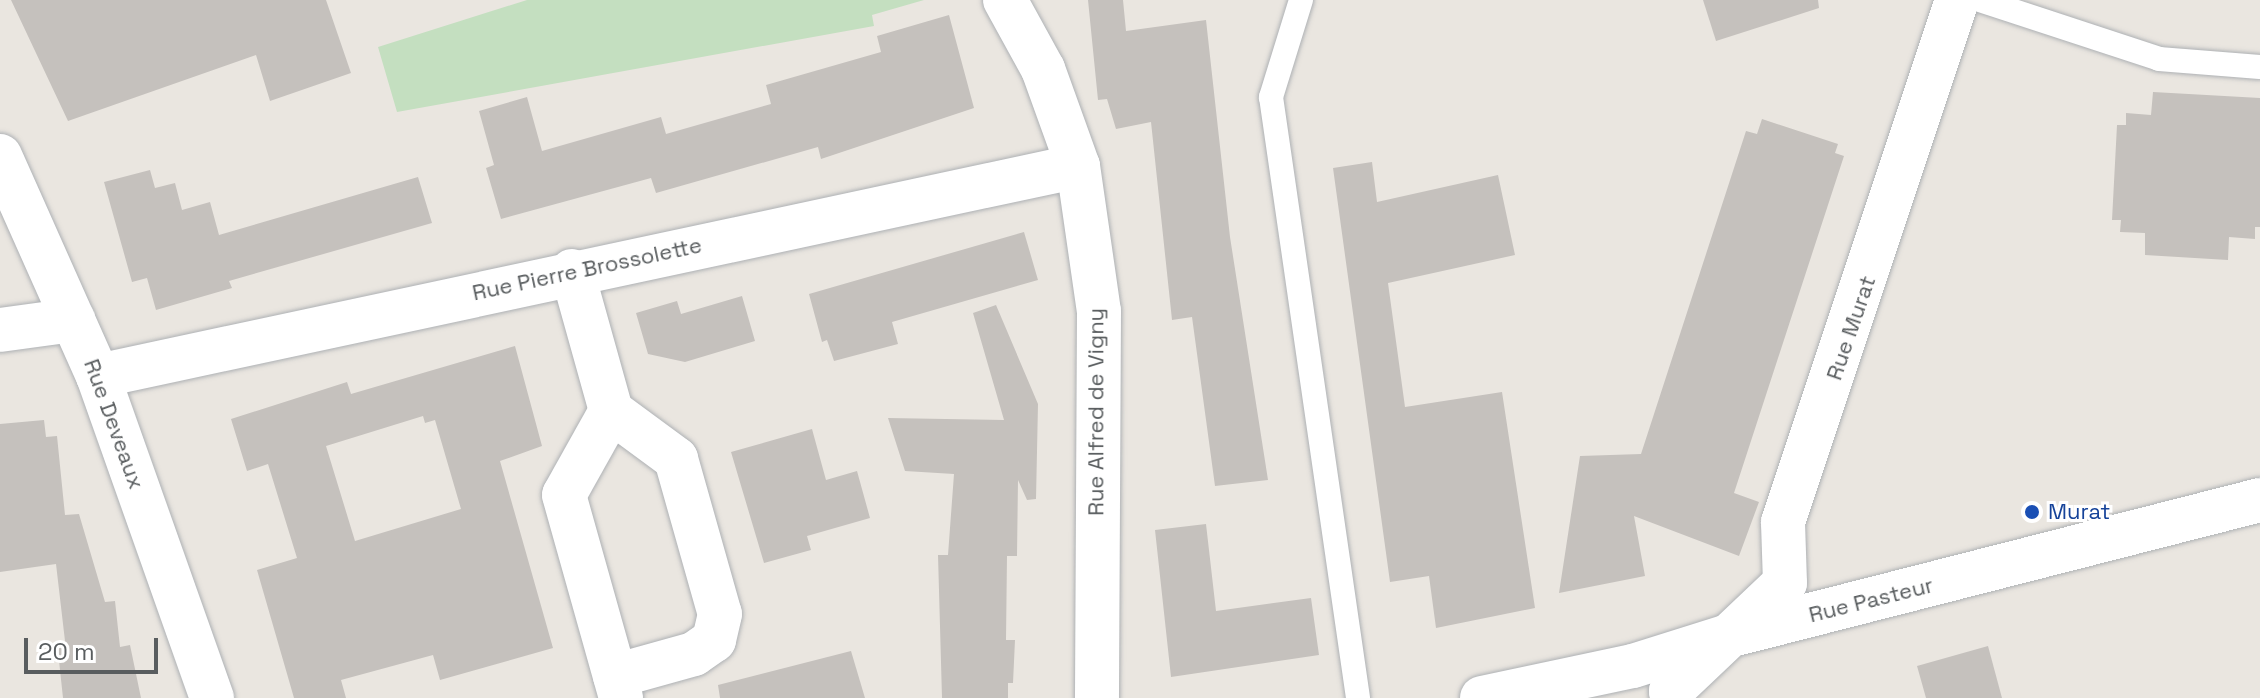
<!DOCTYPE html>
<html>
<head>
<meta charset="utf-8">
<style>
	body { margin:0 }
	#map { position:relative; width:2260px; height:698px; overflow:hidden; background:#eae6e0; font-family:"Space Grotesk",sans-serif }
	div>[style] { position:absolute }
	.green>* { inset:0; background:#c4dfc0 }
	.building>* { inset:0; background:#c5c1bd }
	.roads { filter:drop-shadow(0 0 2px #aeb1b4) drop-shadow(0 0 2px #aeb1b4) }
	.lane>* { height:24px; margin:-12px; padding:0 12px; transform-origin:12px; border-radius:12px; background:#fff }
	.street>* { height:44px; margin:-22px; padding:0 22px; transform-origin:22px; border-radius:22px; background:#fff }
	.secondary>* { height:44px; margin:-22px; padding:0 22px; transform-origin:22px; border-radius:22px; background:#fff }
	.dots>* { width:22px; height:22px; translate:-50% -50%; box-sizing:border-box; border:4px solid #fff; border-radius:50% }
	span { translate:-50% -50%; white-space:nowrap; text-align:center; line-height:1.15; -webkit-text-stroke:6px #fff; paint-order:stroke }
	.street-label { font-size:22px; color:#595d5f }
	.transit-label { font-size:22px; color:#164399 }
	.left { translate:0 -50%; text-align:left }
	.scale { position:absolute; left:24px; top:638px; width:134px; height:36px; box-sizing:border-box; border:4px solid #595d5f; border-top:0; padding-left:10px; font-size:24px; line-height:28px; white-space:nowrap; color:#595d5f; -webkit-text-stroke:6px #fff; paint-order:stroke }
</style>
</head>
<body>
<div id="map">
	<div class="green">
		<i style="clip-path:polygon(527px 0,924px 0,872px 15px,874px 26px,397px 112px,378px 47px)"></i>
	</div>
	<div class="building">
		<i style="clip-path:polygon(11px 0,326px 0,351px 73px,270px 101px,256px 55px,68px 121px)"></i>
		<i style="clip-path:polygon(1088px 0,1123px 0,1126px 31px,1206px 20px,1230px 237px,1268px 480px,1215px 486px,1192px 317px,1172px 320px,1151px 122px,1116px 129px,1107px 99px,1098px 100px)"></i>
		<i style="clip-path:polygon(1703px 0,1818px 0,1819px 8px,1716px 41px)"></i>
		<i style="clip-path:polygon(949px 15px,974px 108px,821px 159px,818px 147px,656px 193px,651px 178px,501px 219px,486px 168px,494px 165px,479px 111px,527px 97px,542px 151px,661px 117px,666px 134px,771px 104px,766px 85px,881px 52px,877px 36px)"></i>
		<i style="clip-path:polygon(2153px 92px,2260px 98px,2260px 227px,2255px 227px,2255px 239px,2229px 237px,2228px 260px,2145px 255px,2145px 233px,2120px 232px,2121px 220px,2112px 220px,2117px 125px,2126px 125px,2126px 113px,2151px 115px)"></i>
		<i style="clip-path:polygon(1762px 119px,1838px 144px,1835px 153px,1844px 156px,1734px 493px,1759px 502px,1739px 556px,1634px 516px,1645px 576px,1559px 593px,1580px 456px,1641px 454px,1746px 131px,1757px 134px)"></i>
		<i style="clip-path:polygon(1372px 162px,1377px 202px,1498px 175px,1515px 255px,1388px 283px,1405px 407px,1502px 392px,1535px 608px,1436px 628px,1429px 576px,1390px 582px,1333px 168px)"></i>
		<i style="clip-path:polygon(150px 170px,155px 188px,175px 183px,182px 210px,210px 202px,219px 235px,418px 177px,432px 223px,229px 281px,232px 288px,156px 310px,147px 278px,132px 282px,104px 182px)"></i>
		<i style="clip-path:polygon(1024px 232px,1038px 280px,892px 322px,898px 344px,834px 361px,827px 340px,822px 342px,809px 294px)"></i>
		<i style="clip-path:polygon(742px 296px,755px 341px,685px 362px,648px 354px,636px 313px,677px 301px,681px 314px)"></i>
		<i style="clip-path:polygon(996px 305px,1038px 404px,1036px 499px,1027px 500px,1018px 480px,1017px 556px,1007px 556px,1006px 640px,1015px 640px,1013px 683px,1008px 683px,1008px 698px,942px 698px,938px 555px,948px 555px,954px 474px,905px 471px,888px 418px,1004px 420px,973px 313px)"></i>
		<i style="clip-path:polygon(evenodd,515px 346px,542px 446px,500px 461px,553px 648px,440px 680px,433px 655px,341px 680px,346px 698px,294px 698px,257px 570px,297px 558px,268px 464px,247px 471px,231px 419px,347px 382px,351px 394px,515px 346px,423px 416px,425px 423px,435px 420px,461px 509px,355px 541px,326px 446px,423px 416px)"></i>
		<i style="clip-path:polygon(44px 420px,46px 437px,57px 436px,65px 515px,79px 514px,105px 602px,115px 601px,120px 647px,130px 645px,141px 698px,63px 698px,57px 642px,65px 641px,56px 564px,0 572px,0 424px)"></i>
		<i style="clip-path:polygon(812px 429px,826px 480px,857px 471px,870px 518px,807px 536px,811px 550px,764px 563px,731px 452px)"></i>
		<i style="clip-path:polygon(1206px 524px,1216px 611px,1311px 598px,1319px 655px,1171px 677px,1155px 530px)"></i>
		<i style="clip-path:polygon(1988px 646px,2002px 698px,1926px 698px,1917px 666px)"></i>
		<i style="clip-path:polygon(851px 651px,865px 698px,720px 698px,718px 685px)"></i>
	</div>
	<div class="roads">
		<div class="lane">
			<i style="left:1301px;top:0;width:102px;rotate:107.2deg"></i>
			<i style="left:1271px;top:97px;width:607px;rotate:81.76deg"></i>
			<i style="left:1980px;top:0;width:188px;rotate:18.2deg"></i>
			<i style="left:2159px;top:59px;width:101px;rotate:4.5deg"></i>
		</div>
		<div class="street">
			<i style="left:1005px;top:0;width:79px;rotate:61.2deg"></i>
			<i style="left:1043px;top:69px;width:103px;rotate:70.2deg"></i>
			<i style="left:1078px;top:166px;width:147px;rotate:81.8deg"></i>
			<i style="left:1099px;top:311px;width:387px;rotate:90.3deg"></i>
			<i style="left:572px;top:271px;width:145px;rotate:74.4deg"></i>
			<i style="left:611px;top:411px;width:96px;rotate:119.2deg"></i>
			<i style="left:564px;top:495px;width:211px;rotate:74.3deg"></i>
			<i style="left:0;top:330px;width:74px;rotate:-7.8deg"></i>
			<i style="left:98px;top:376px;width:1002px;rotate:-12.09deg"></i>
			<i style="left:611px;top:411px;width:81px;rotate:36.4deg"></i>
			<i style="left:676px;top:459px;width:161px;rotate:74.2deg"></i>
			<i style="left:720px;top:614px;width:27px;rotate:103deg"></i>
			<i style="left:714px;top:640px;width:24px;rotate:145deg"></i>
			<i style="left:694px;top:654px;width:82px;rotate:164.4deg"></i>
			<i style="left:1672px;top:698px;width:7px;rotate:-98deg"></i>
			<i style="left:1671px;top:691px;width:157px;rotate:-43.5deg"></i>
			<i style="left:1785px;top:583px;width:61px;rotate:-91.9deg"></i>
			<i style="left:1783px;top:522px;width:550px;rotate:-71.57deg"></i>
		</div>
		<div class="secondary">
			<i style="left:0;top:156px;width:241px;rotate:66deg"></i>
			<i style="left:98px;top:376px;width:342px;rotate:70.5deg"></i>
			<i style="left:1482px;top:698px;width:154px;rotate:-12deg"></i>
			<i style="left:1633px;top:666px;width:100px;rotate:-17.5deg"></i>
			<i style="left:1728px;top:636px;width:549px;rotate:-14.34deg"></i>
		</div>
	</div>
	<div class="dots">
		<i style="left:2032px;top:512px;background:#1a4fb4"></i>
	</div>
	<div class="street-label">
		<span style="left:587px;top:269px;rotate:-12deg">Rue Pierre Brossolette</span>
		<span style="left:1851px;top:328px;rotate:-71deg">Rue Murat</span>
		<span style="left:1096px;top:412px;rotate:-90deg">Rue Alfred de Vigny</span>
		<span style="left:114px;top:424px;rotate:70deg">Rue Deveaux</span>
		<span style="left:1871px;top:600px;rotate:-14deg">Rue Pasteur</span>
	</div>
	<div class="transit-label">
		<span class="left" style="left:2048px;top:512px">Murat</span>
	</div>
	<div class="scale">20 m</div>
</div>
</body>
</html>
